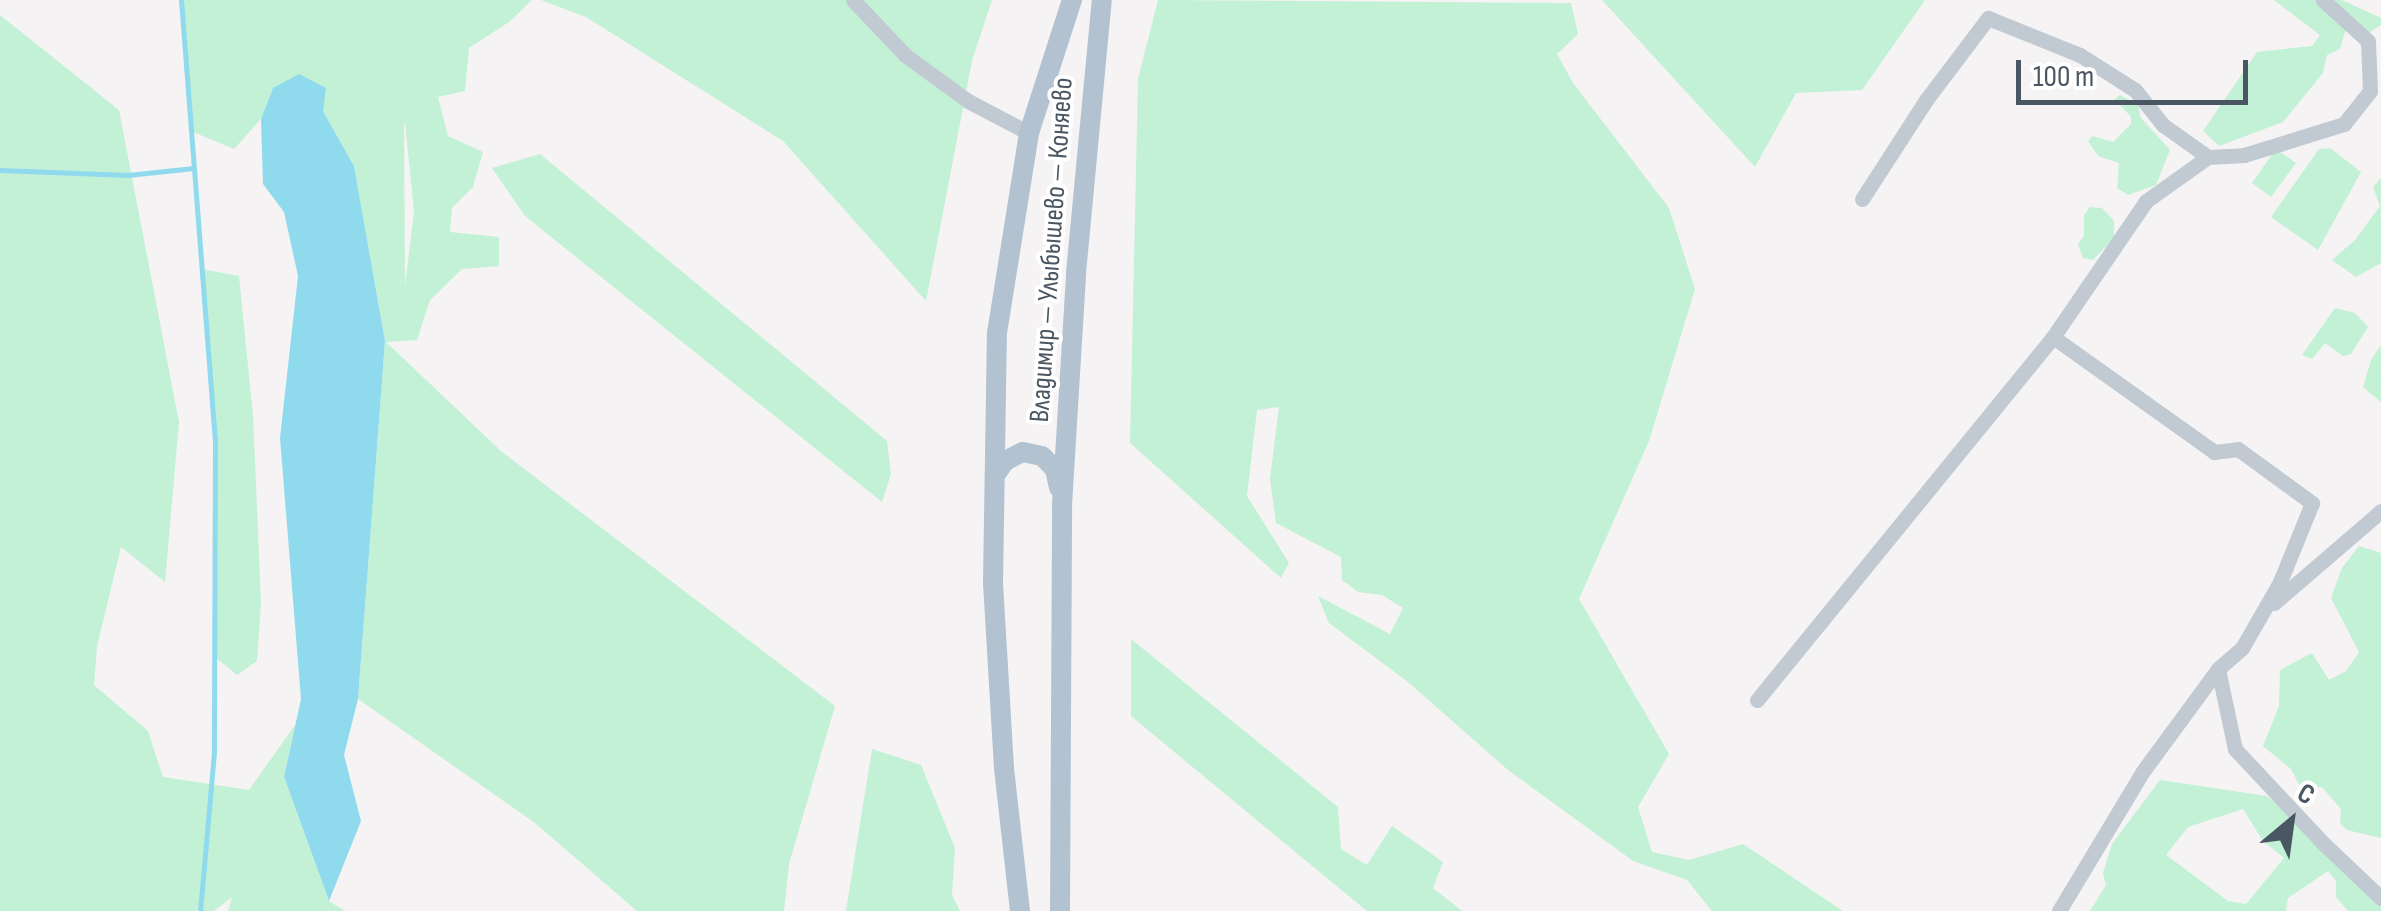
<!DOCTYPE html>
<html>
<head>
<meta charset="utf-8">
<style>
	body { margin:0 }
	#map { position:relative; width:2381px; height:911px; overflow:hidden; background:#f5f3f3; font-family:"Sofia Sans Condensed",sans-serif }
	div>[style] { position:absolute }
	.green>* { inset:0; background:#c3f1d5 }
	.water>* { inset:0; background:#90daee }
	.stream>* { height:5px; margin:-2.5px; padding:0 2.5px; transform-origin:2.5px; border-radius:2.5px; background:#90daee }
	.minor>* { height:15px; margin:-7.5px; padding:0 7.5px; transform-origin:7.5px; border-radius:7.5px; background:#c1cad2 }
	.major>* { height:20px; margin:-10px; padding:0 10px; transform-origin:10px; border-radius:10px; background:#b3c2d1 }
	span { translate:-50% -50%; white-space:nowrap; text-align:center; line-height:1.15; -webkit-text-stroke:8px #fff; paint-order:stroke }
	.street-label { font-size:28px; color:#4a5661 }
	.north { position:absolute; left:2241px; top:771px; width:100px; height:100px; -webkit-text-stroke:8px #fff; paint-order:stroke; rotate:29deg; font-size:28px; font-weight:700; line-height:40px; text-align:center; color:#4a5661 }
	.north::after { content:''; display:block; margin:auto; width:35px; height:45px; background:#4a5661; clip-path:polygon(50% 0,100% 100%,50% 72%,0 100%) }
	.scale { position:absolute; left:2016px; top:60px; width:232px; height:45px; box-sizing:border-box; border:5px solid #4a5661; border-top:0; padding-left:12px; font-size:30px; line-height:35px; white-space:nowrap; color:#4a5661; -webkit-text-stroke:8px #fff; paint-order:stroke }
</style>
</head>
<body>
<div id="map">
	<div class="green">
		<i style="clip-path:polygon(evenodd,182px 0,532px 0,509px 22px,469px 48px,465px 91px,438px 97px,448px 136px,483px 152px,473px 187px,452px 208px,450px 232px,499px 237px,499px 266px,462px 269px,430px 300px,417px 340px,386px 342px,502px 452px,835px 706px,789px 864px,784px 911px,637px 911px,535px 823px,358px 699px,385px 341px,354px 166px,323px 111px,273px 88px,261px 119px,234px 149px,191px 131px,182px 0,405px 123px,414px 211px,405px 286px,404px 124px,405px 123px)"></i>
		<i style="clip-path:polygon(541px 0,992px 0,972px 61px,926px 301px,783px 141px,586px 17px)"></i>
		<i style="clip-path:polygon(1158px 0,1571px 3px,1578px 34px,1557px 54px,1573px 83px,1669px 208px,1695px 289px,1649px 441px,1579px 599px,1669px 754px,1638px 807px,1652px 852px,1689px 860px,1743px 844px,1843px 911px,1712px 911px,1687px 880px,1633px 861px,1508px 770px,1408px 682px,1329px 623px,1318px 596px,1390px 634px,1403px 608px,1382px 595px,1358px 592px,1342px 580px,1341px 557px,1276px 523px,1270px 479px,1279px 407px,1257px 410px,1247px 496px,1289px 563px,1281px 578px,1130px 443px,1138px 79px)"></i>
		<i style="clip-path:polygon(1602px 0,1925px 0,1862px 90px,1796px 93px,1755px 167px)"></i>
		<i style="clip-path:polygon(2274px 0,2342px 0,2381px 18px,2381px 25px,2370px 32px,2346px 29px,2340px 49px,2327px 55px,2323px 73px,2283px 122px,2219px 146px,2203px 131px,2257px 52px,2312px 46px,2320px 35px)"></i>
		<i style="clip-path:polygon(0 15px,119px 110px,179px 422px,165px 582px,121px 547px,97px 646px,94px 685px,148px 731px,163px 777px,249px 790px,295px 725px,284px 778px,329px 901px,345px 911px,228px 911px,232px 897px,214px 911px,0 911px)"></i>
		<i style="clip-path:polygon(2120px 95px,2138px 105px,2141px 118px,2170px 150px,2156px 185px,2128px 195px,2117px 188px,2119px 163px,2098px 156px,2088px 141px,2092px 136px,2113px 142px,2131px 124px,2131px 117px,2115px 99px)"></i>
		<i style="clip-path:polygon(2330px 148px,2361px 172px,2318px 250px,2271px 217px,2319px 149px)"></i>
		<i style="clip-path:polygon(2276px 149px,2296px 163px,2271px 197px,2252px 183px)"></i>
		<i style="clip-path:polygon(540px 154px,887px 441px,891px 474px,882px 502px,525px 216px,492px 168px)"></i>
		<i style="clip-path:polygon(2381px 178px,2381px 263px,2356px 277px,2332px 260px,2355px 240px,2380px 206px,2373px 187px)"></i>
		<i style="clip-path:polygon(2090px 207px,2102px 208px,2114px 221px,2114px 238px,2093px 260px,2083px 258px,2078px 244px,2084px 236px,2084px 215px)"></i>
		<i style="clip-path:polygon(202px 269px,239px 276px,253px 415px,261px 603px,257px 661px,237px 675px,214px 656px,215px 438px)"></i>
		<i style="clip-path:polygon(2335px 308px,2355px 313px,2368px 327px,2351px 354px,2343px 356px,2325px 343px,2312px 359px,2302px 355px)"></i>
		<i style="clip-path:polygon(2381px 345px,2381px 402px,2363px 387px,2371px 360px)"></i>
		<i style="clip-path:polygon(2359px 546px,2381px 553px,2381px 838px,2347px 830px,2340px 823px,2341px 809px,2322px 787px,2302px 790px,2291px 769px,2263px 746px,2279px 706px,2280px 670px,2312px 653px,2329px 680px,2346px 671px,2359px 652px,2331px 598px,2342px 568px)"></i>
		<i style="clip-path:polygon(1131px 639px,1338px 807px,1341px 849px,1367px 865px,1392px 826px,1443px 862px,1433px 888px,1462px 911px,1367px 911px,1277px 837px,1131px 716px)"></i>
		<i style="clip-path:polygon(872px 749px,921px 765px,955px 848px,952px 895px,960px 911px,846px 911px)"></i>
		<i style="clip-path:polygon(evenodd,2160px 780px,2267px 796px,2381px 890px,2381px 911px,2348px 911px,2336px 897px,2336px 881px,2328px 871px,2288px 898px,2286px 911px,2090px 911px,2106px 885px,2103px 873px,2112px 844px,2160px 780px,2243px 809px,2263px 841px,2284px 858px,2246px 904px,2228px 901px,2166px 855px,2188px 827px,2243px 809px)"></i>
	</div>
	<div class="water">
		<i style="clip-path:polygon(299px 74px,326px 88px,323px 111px,354px 166px,385px 341px,358px 699px,344px 755px,361px 821px,329px 901px,284px 777px,301px 699px,280px 438px,298px 276px,284px 212px,263px 184px,261px 119px,273px 88px)"></i>
	</div>
	<div class="stream">
		<i style="left:181px;top:0;width:439px;rotate:85.6deg"></i>
		<i style="left:215px;top:438px;width:314px;rotate:90.2deg"></i>
		<i style="left:214px;top:752px;width:160px;rotate:95deg"></i>
		<i style="left:0;top:170px;width:128px;rotate:2.2deg"></i>
		<i style="left:128px;top:175px;width:66px;rotate:-6.1deg"></i>
	</div>
	<div class="minor">
		<i style="left:853px;top:0;width:76px;rotate:46.6deg"></i>
		<i style="left:905px;top:55px;width:78px;rotate:36.1deg"></i>
		<i style="left:968px;top:101px;width:69px;rotate:27.7deg"></i>
		<i style="left:1862px;top:199px;width:118px;rotate:-57.1deg"></i>
		<i style="left:1926px;top:100px;width:103px;rotate:-52.9deg"></i>
		<i style="left:1988px;top:18px;width:99px;rotate:21.9deg"></i>
		<i style="left:2080px;top:55px;width:65px;rotate:32.5deg"></i>
		<i style="left:2135px;top:90px;width:45px;rotate:51.3deg"></i>
		<i style="left:2163px;top:125px;width:55px;rotate:35.4deg"></i>
		<i style="left:2053px;top:337px;width:198px;rotate:35.5deg"></i>
		<i style="left:2214px;top:452px;width:24px;rotate:-7deg"></i>
		<i style="left:2238px;top:449px;width:92px;rotate:36.1deg"></i>
		<i style="left:2312px;top:503px;width:85px;rotate:112.1deg"></i>
		<i style="left:2280px;top:582px;width:76px;rotate:119.9deg"></i>
		<i style="left:2242px;top:648px;width:32px;rotate:139deg"></i>
		<i style="left:2218px;top:669px;width:127px;rotate:126.3deg"></i>
		<i style="left:2143px;top:771px;width:163px;rotate:121deg"></i>
		<i style="left:2274px;top:603px;width:141px;rotate:-40.7deg"></i>
		<i style="left:2218px;top:669px;width:82px;rotate:78deg"></i>
		<i style="left:2235px;top:749px;width:130px;rotate:46.9deg"></i>
		<i style="left:2324px;top:844px;width:79px;rotate:43.5deg"></i>
		<i style="left:1757px;top:700px;width:468px;rotate:-50.8deg"></i>
		<i style="left:2053px;top:337px;width:165px;rotate:-55.6deg"></i>
		<i style="left:2146px;top:201px;width:76px;rotate:-35.4deg"></i>
		<i style="left:2208px;top:157px;width:36px;rotate:-3deg"></i>
		<i style="left:2244px;top:155px;width:105px;rotate:-17.2deg"></i>
		<i style="left:2344px;top:124px;width:42px;rotate:-51.8deg"></i>
		<i style="left:2370px;top:91px;width:50px;rotate:-92.3deg"></i>
		<i style="left:2368px;top:41px;width:61px;rotate:-137.7deg"></i>
	</div>
	<div class="major">
		<i style="left:995px;top:475px;width:17px;rotate:-54deg"></i>
		<i style="left:1005px;top:461px;width:20px;rotate:-27deg"></i>
		<i style="left:1023px;top:452px;width:19px;rotate:12deg"></i>
		<i style="left:1042px;top:456px;width:18px;rotate:45deg"></i>
		<i style="left:1055px;top:469px;width:19px;rotate:78deg"></i>
		<i style="left:1020px;top:911px;width:144px;rotate:-96.4deg"></i>
		<i style="left:1004px;top:768px;width:185px;rotate:-93.4deg"></i>
		<i style="left:993px;top:583px;width:250px;rotate:-89.1deg"></i>
		<i style="left:997px;top:333px;width:203px;rotate:-80.9deg"></i>
		<i style="left:1029px;top:133px;width:140px;rotate:-72.1deg"></i>
		<i style="left:1060px;top:911px;width:406px;rotate:-89.7deg"></i>
		<i style="left:1062px;top:505px;width:232px;rotate:-86.5deg"></i>
		<i style="left:1076px;top:273px;width:274px;rotate:-84.6deg"></i>
	</div>
	<div class="street-label">
		<span style="left:1052px;top:250px;rotate:-86deg">Владимир — Улыбышево — Коняево</span>
	</div>
	<div class="north">С</div>
	<div class="scale">100 m</div>
</div>
</body>
</html>
